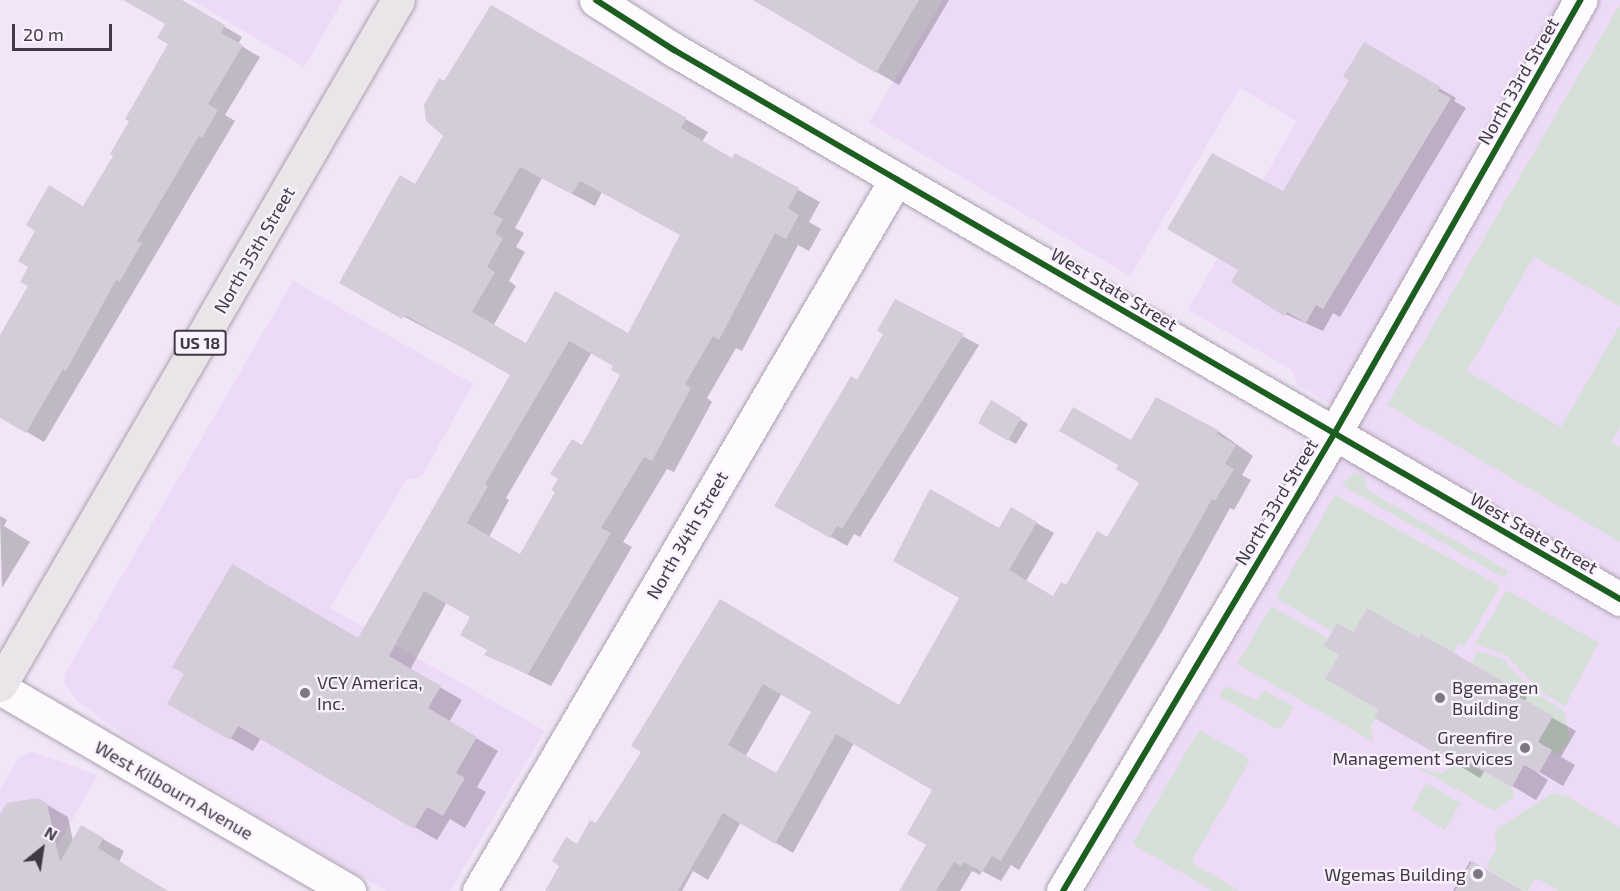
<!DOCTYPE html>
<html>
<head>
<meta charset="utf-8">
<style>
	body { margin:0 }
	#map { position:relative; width:1620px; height:891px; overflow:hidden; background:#f1e6f7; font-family:"Exo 2",sans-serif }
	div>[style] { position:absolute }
	.built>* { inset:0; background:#eddaf6 }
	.green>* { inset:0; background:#d6e0d9 }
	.shadow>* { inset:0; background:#0003 }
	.building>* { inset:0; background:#d5ccd9 }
	.roads { filter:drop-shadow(0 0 2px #aaa1ae) drop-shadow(0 0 2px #aaa1ae) }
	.minor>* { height:33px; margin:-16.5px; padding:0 16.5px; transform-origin:16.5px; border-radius:16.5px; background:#fdfbfe }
	.major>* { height:33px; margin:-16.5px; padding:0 16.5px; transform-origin:16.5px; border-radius:16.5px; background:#ebe5e9 }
	.cycleway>* { height:6px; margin:-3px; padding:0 3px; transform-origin:3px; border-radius:3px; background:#1b5e20 }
	.dots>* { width:16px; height:16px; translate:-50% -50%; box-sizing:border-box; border:3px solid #faf1fe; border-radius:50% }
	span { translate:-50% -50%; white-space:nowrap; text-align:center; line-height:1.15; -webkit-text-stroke:4.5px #faf1fe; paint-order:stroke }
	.shield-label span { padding:2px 4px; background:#faf1fe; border:2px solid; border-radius:4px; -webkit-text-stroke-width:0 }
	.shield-label { font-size:16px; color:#423946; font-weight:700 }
	.street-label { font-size:18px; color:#423946 }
	.poi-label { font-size:18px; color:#423946 }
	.left { translate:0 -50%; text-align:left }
	.right { translate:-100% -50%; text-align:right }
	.north { position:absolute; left:12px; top:819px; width:60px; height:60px; -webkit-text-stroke:4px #faf1fe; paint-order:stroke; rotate:30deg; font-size:16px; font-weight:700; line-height:24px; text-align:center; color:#423946 }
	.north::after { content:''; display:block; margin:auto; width:21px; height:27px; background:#423946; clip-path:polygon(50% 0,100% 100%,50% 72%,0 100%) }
	.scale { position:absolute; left:12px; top:24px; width:100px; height:27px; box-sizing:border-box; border:3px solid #423946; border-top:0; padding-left:8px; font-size:18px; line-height:21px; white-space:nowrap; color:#423946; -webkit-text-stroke:4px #faf1fe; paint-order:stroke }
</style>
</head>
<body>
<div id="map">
	<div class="built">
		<i style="clip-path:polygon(192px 0,343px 0,304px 67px)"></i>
		<i style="clip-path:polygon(943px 0,1620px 0,1620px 891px,1087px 891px,1360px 421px,1297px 385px,1292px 370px,1188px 310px,1297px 121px,1240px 88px,1130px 276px,869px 123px)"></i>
		<i style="clip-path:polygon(293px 281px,473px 384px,422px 476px,406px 480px,330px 608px,545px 731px,450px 891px,386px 891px,132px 741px,76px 700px,64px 682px,66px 672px)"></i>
		<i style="clip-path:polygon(32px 752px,98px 775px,31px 891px,0 891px,0 789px,19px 757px)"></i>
	</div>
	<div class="green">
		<i style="clip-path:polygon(1620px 4px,1620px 306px,1534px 257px,1467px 371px,1561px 427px,1620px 325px,1620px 427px,1612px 442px,1620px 447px,1620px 542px,1387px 405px)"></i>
		<i style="clip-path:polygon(1356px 472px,1365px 477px,1367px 490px,1509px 571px,1504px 578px,1341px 485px)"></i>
		<i style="clip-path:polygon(1335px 495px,1500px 586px,1465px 646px,1459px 643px,1453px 653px,1422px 634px,1419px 638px,1367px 609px,1353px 632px,1333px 632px,1276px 598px)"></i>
		<i style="clip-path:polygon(1507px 590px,1599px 643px,1565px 706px,1543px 693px,1506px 655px,1475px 644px)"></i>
		<i style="clip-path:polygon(1271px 606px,1329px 639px,1339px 655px,1325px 679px,1379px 710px,1371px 727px,1374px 742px,1237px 664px)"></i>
		<i style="clip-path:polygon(1477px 651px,1503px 659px,1533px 691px,1564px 711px,1570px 741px,1557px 755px,1538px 742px,1552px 716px,1501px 687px,1504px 682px,1472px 663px)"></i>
		<i style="clip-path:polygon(1225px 686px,1256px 700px,1265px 690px,1294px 707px,1282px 728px,1274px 728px,1219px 696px)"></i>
		<i style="clip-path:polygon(1199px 730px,1246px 756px,1249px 762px,1191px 862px,1240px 891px,1213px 891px,1132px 844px)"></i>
		<i style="clip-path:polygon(1460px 758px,1512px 787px,1515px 797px,1494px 811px,1415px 766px,1441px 774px)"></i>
		<i style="clip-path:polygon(1426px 783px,1461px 803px,1445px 830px,1412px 809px)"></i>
		<i style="clip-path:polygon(1552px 793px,1567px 796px,1620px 828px,1620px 891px,1559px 891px,1536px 878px,1528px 891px,1523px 891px,1490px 871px,1487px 865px,1497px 848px,1494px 838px,1498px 828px)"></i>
	</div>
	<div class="shadow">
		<i style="clip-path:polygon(164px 0,180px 0,242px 37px,238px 44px,260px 57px,225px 115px,235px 121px,44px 442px,0 416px,0 343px,115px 155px,170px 44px)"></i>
		<i style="clip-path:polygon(753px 0,949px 0,899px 85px)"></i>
		<i style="clip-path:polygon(evenodd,492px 7px,708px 132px,702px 142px,733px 160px,735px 155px,820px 202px,809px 222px,821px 229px,809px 251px,798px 245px,742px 351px,736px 348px,707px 398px,712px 402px,674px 472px,667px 469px,623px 542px,632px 547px,551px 686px,486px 654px,489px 650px,472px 617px,447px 602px,410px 670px,462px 700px,449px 722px,498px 751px,477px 787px,486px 792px,465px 828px,450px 819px,437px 840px,261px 738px,253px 751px,169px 703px,359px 639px,512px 374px,341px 283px,416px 186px,445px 136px,445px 83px,492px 7px,542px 178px,595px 206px,602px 192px,681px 235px,628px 335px,526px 345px,493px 326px,516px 286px,509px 281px,525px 252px,516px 247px,524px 233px,515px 228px,542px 178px,492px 7px,592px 352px,615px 365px,622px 375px,521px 556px,489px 537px,509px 500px,506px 498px,592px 352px)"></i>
		<i style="clip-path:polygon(1364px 44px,1456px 98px,1454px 101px,1466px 108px,1340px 317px,1333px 313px,1323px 331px,1285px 314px,1284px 193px,1351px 81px)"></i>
		<i style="clip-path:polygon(896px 301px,979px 345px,860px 537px,854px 534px,847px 546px,776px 505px,857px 382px,885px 334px)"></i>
		<i style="clip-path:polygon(992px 402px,1028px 424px,1016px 444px,980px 423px)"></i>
		<i style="clip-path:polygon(evenodd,1218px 431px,1253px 456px,1242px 475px,1251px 480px,1234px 510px,1230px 508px,1164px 628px,1019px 870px,1011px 865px,1001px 881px,982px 871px,980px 875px,972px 871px,960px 891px,900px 891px,928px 845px,934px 789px,854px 743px,793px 853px,741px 822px,708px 880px,693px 871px,682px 891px,547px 891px,577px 846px,597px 825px,643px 752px,720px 601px,900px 707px,1012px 509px,1054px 533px,1026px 581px,1054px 598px,1108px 539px,1141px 482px,1132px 442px,1218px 431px,782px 693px,813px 711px,777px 775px,745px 757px,782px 693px)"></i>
		<i style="clip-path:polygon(0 516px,7px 520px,4px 526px,30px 542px,2px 588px)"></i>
		<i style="clip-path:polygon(1353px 634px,1419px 640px,1422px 636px,1527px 697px,1524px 702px,1576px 731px,1561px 757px,1575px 765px,1563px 786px,1519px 760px,1548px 780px,1536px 800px,1485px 770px,1480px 778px,1376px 717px,1381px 709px)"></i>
		<i style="clip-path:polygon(37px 799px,68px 817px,73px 841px,82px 827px,124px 851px,119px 862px,166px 891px,0 891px,0 817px)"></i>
		<i style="clip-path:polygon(1470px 861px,1521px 891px,1453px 891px)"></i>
	</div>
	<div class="building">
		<i style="clip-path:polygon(123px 0,182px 0,225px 25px,221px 33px,243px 45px,208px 104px,218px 110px,202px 138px,199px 136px,137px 241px,142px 243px,120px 281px,116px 280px,66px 371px,63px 369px,26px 433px,0 418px,0 335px,28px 286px,20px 282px,28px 267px,18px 261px,35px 231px,26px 225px,49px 185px,83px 206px,113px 156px,110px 154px,129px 121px,125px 119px,168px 44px,157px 38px,165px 24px)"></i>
		<i style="clip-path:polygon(753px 0,919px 0,876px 73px)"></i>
		<i style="clip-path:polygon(evenodd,491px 5px,687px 118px,681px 128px,732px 158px,735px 153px,799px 188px,788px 208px,799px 215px,786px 239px,775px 233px,719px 340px,713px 336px,685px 384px,691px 388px,652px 461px,644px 457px,601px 528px,611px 533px,528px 674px,484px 655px,487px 650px,460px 635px,470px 617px,424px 591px,389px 656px,441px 686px,428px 708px,477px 737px,456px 773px,465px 778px,443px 816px,427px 807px,414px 829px,238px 726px,230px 740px,167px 704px,184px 674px,172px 667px,232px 564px,358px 638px,510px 375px,405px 315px,402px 319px,339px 283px,400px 175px,415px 184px,443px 136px,426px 121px,424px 105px,439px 78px,444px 81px,491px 5px,520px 167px,572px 194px,580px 181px,680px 235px,628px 333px,555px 291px,526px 343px,472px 312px,495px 272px,487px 267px,503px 238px,495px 233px,503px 219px,493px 214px,520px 167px,491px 5px,569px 341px,613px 366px,611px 370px,620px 375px,582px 445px,572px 439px,550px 474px,558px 479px,551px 490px,555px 492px,520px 554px,467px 523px,488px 486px,485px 484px,569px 341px)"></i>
		<i style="clip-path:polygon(1364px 42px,1441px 87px,1438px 91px,1451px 98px,1323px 309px,1316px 305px,1306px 323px,1287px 312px,1284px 316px,1231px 282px,1238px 270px,1167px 229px,1212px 153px,1283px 191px,1349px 80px,1343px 77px)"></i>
		<i style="clip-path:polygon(895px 299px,964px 334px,842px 529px,837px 526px,830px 538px,774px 506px,851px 376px,857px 380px,883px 334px,877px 331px)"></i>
		<i style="clip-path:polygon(evenodd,1156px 397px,1218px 430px,1217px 434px,1236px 445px,1225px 464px,1234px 469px,1215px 501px,1212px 499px,1146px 618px,1001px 861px,992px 856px,982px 872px,964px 862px,961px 866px,954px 862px,936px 891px,899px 891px,926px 845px,907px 834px,932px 790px,836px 734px,775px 844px,723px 813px,678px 891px,545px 891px,559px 866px,552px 861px,566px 837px,577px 844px,590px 820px,596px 823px,641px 752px,631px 746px,720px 599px,899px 705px,959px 598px,893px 561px,930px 489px,999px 528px,1011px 507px,1037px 522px,1009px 570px,1053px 596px,1061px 582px,1066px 585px,1097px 531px,1107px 537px,1139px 483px,1116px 469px,1118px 465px,1059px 431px,1073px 407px,1131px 440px,1156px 397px,763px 684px,811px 712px,776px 773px,728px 745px,763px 684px)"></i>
		<i style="clip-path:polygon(991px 400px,1021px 418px,1008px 441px,978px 423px)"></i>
		<i style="clip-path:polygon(1367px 608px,1419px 638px,1421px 634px,1504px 682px,1501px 687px,1553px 716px,1538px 742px,1552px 750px,1539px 773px,1524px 765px,1512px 787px,1460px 758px,1456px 765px,1374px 718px,1379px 710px,1325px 679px,1339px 655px,1324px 646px,1337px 623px,1353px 632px)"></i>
		<i style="clip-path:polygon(38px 798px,47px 803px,60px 862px,81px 825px,104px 838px,98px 848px,168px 891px,0 891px,0 814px,7px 803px)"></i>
		<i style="clip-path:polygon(1472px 861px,1523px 891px,1455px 891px)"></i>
	</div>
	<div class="roads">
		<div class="minor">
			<i style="left:596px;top:0;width:93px;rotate:32.7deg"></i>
			<i style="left:674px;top:50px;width:1094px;rotate:30.13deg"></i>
			<i style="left:0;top:688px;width:404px;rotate:30.2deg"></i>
			<i style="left:479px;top:891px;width:825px;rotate:-59.64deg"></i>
			<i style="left:1063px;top:891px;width:531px;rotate:-59.33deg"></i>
			<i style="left:1334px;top:434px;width:499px;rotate:-60.4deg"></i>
		</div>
		<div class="major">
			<i style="left:0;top:685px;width:792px;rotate:-59.84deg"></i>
		</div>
	</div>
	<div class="cycleway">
		<i style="left:596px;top:0;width:93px;rotate:32.7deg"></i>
		<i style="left:674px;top:50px;width:1094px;rotate:30.13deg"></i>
		<i style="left:1063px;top:891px;width:531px;rotate:-59.33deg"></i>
		<i style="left:1334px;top:434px;width:499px;rotate:-60.4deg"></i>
	</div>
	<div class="dots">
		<i style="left:305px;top:693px;background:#7f7684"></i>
		<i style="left:1440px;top:698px;background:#7f7684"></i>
		<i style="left:1525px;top:748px;background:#7f7684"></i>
		<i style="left:1478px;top:874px;background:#7f7684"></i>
	</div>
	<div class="shield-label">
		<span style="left:200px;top:343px">US 18</span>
	</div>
	<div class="street-label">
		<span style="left:1518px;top:81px;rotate:-60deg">North 33rd Street</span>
		<span style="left:254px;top:250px;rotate:-60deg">North 35th Street</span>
		<span style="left:1114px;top:289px;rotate:31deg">West State Street</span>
		<span style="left:1276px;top:502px;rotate:-59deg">North 33rd Street</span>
		<span style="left:1534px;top:533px;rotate:30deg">West State Street</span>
		<span style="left:687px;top:535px;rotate:-60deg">North 34th Street</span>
		<span style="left:174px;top:790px;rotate:30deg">West Kilbourn Avenue</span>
	</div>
	<div class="poi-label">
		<span class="left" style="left:317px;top:693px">VCY America,<br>Inc.</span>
		<span class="left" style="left:1452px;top:698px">Bgemagen<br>Building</span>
		<span class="right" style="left:1513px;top:748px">Greenfire<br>Management Services</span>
		<span class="right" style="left:1466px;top:874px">Wgemas Building</span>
	</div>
	<div class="north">N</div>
	<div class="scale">20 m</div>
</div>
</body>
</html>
